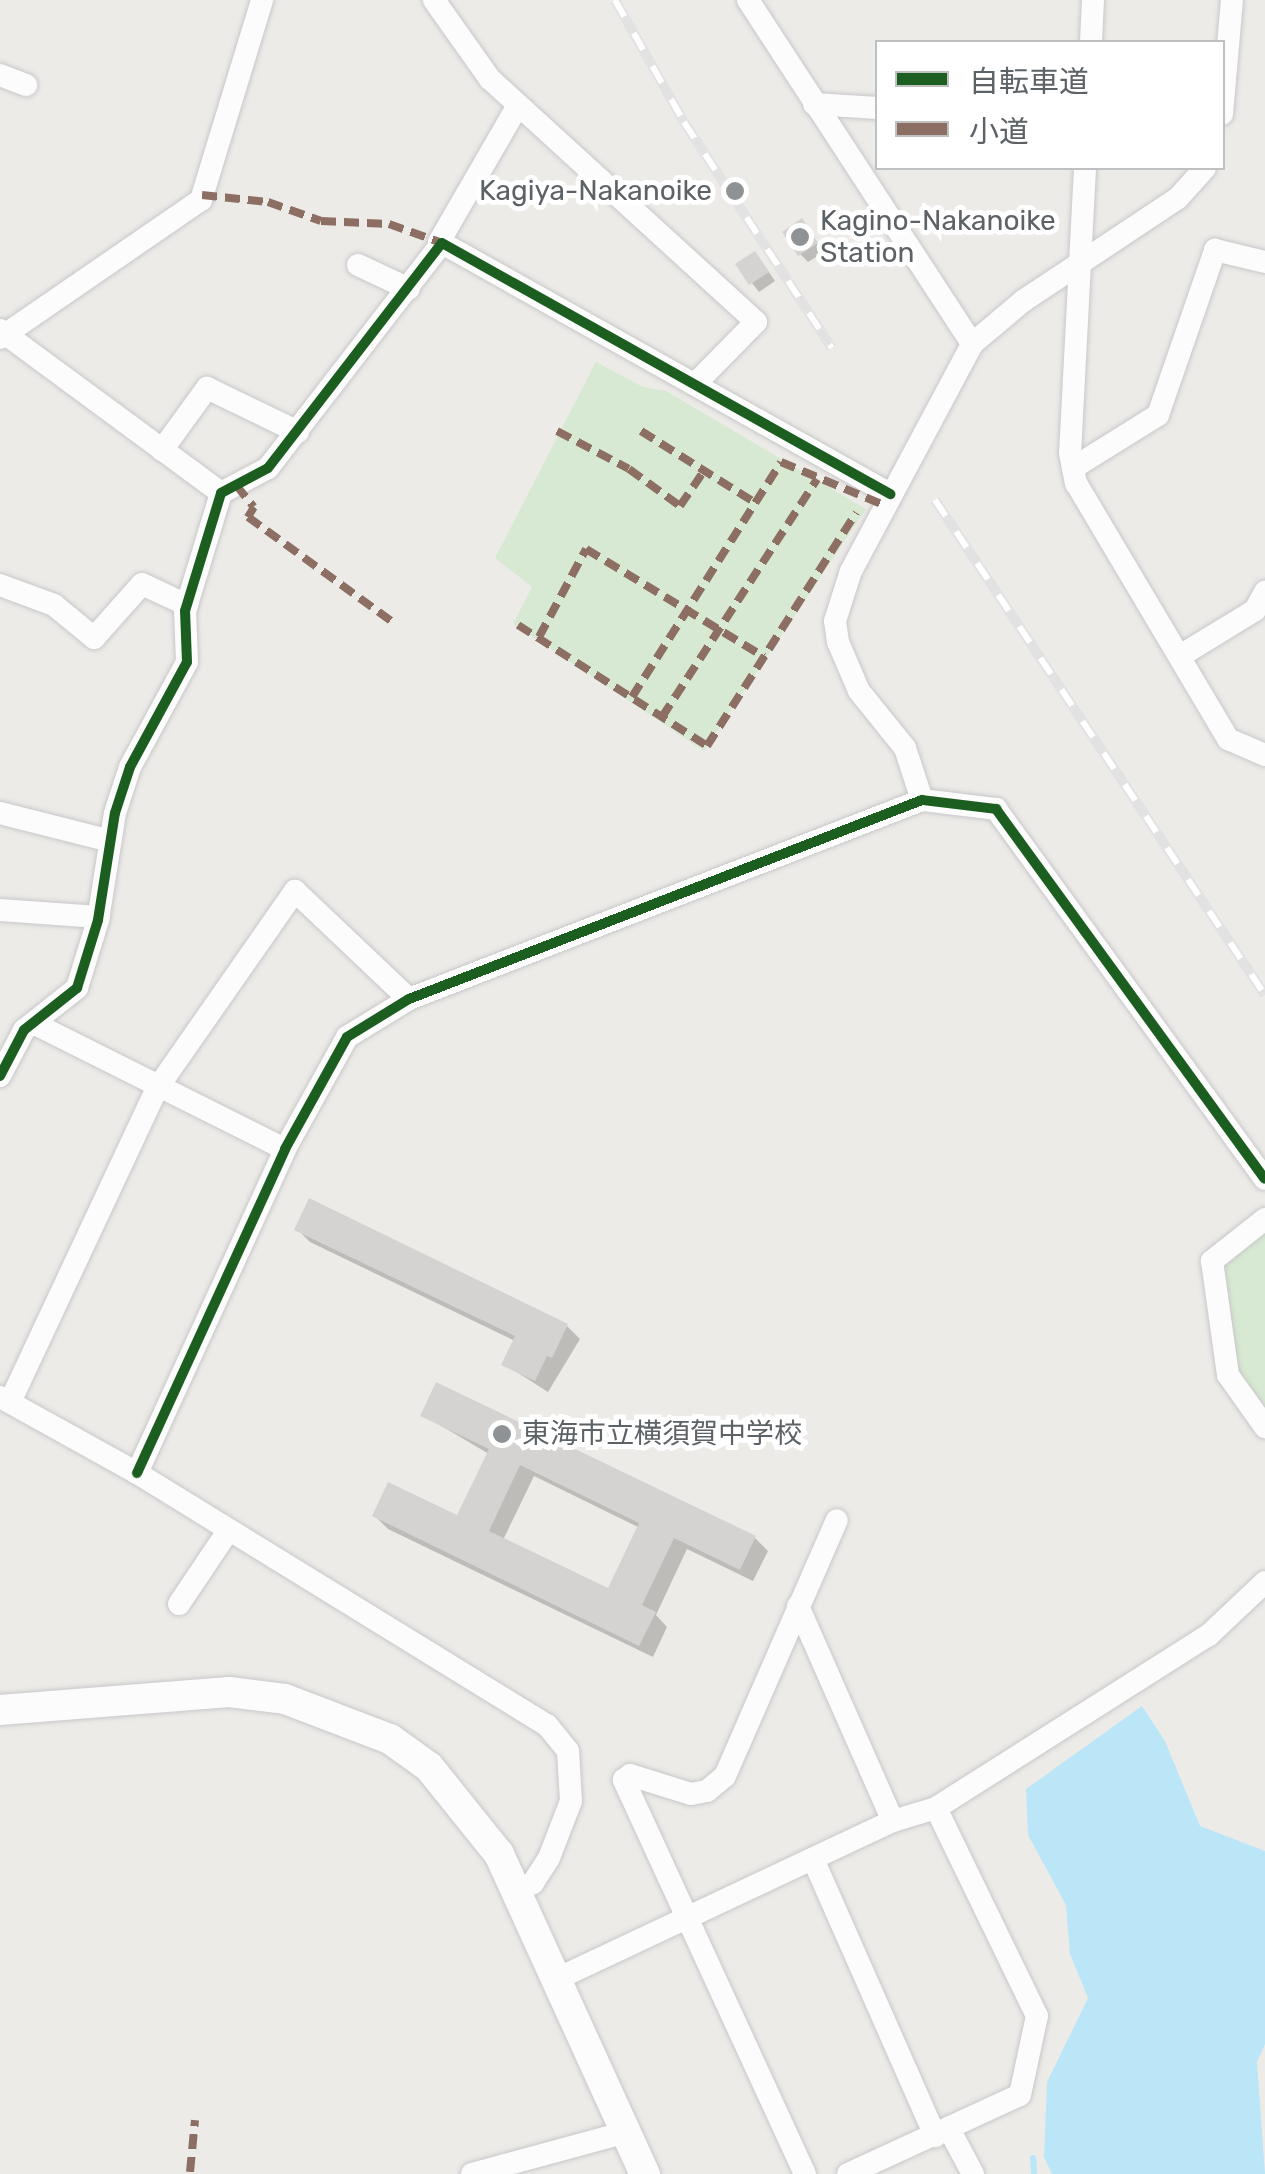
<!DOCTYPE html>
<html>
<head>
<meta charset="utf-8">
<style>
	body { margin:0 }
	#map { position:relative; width:1265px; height:2174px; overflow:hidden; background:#edebe8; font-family:Rubik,"Noto Sans JP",sans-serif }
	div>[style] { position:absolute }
	.green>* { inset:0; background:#d7e9d2 }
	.water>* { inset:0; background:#bbe6f8 }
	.shadow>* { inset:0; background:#0003 }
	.stream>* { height:6px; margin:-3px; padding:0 3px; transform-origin:3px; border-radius:3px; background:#bbe6f8 }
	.building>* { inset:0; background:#d4d3d2 }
	.roads { filter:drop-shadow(0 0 2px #c8c8c9) drop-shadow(0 0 2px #c8c8c9) }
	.street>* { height:22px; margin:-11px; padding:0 11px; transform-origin:11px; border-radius:11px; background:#fcfcfc }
	.secondary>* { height:30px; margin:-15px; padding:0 15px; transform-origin:15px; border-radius:15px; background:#fcfcfc }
	.rail>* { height:10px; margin-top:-5px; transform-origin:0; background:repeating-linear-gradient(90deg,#fff 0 19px,#e3e2e3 0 38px); box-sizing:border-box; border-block:2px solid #e3e2e3 }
	.quiet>* { height:8px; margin-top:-4px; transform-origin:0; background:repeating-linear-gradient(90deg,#8d6e63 0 15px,transparent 0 23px) }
	.cycleway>* { height:10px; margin:-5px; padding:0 5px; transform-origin:5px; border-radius:5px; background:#1b5e20 }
	.dots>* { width:28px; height:28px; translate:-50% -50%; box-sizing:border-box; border:5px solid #fff; border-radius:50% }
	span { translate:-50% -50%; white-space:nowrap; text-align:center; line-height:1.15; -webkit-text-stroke:10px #fff; paint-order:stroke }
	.poi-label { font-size:28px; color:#5c6266 }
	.right { translate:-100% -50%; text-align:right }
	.left { translate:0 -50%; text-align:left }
	.legend { position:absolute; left:875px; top:40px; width:350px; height:130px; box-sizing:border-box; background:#fff; border:2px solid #bec0c2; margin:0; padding:12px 18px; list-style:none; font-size:30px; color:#5c6266 }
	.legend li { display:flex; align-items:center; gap:20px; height:50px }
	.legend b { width:50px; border:2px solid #bec0c2 }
</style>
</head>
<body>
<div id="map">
	<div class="green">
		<i style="clip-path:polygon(596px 362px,643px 387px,666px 391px,866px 509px,704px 751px,513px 624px,532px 587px,495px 558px)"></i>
		<i style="clip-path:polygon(1265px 1219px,1265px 1427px,1228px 1375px,1212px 1261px)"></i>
	</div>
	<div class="water">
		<i style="clip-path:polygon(1142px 1706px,1165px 1741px,1200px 1826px,1265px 1851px,1265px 2044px,1257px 2062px,1265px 2174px,1052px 2174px,1044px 2157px,1047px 2082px,1088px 1998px,1070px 1954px,1066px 1905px,1028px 1835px,1026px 1789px)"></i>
	</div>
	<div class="shadow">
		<i style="clip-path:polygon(802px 222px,824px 252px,808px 262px,800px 254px)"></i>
		<i style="clip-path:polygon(762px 262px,775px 281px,759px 292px,738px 265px)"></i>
		<i style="clip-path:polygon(297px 1229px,567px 1326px,580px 1339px,548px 1392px,504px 1364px,515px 1341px,310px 1242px)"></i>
		<i style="clip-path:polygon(evenodd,423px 1415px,755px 1538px,768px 1551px,753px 1581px,687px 1549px,656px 1615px,667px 1627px,653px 1657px,388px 1529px,375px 1516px,458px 1519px,489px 1454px,423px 1415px,534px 1476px,640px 1528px,609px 1592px,503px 1540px,534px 1476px)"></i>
	</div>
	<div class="stream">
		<i style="left:1033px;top:2158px;width:16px;rotate:86deg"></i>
	</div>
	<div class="building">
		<i style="clip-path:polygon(802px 218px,818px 243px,798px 256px,782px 232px)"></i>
		<i style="clip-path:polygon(755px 251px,769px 272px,749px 285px,735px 264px)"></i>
		<i style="clip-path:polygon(309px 1198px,568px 1324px,552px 1358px,547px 1356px,535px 1381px,501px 1365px,515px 1336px,294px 1230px)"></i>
		<i style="clip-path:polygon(evenodd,436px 1382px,756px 1536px,740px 1570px,674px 1538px,642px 1605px,656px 1612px,639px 1646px,372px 1516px,388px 1482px,457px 1515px,489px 1449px,420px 1416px,436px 1382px,520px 1465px,639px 1523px,608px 1588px,489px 1531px,520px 1465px)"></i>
	</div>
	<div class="roads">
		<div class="street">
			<i style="left:434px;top:0;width:97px;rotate:54.7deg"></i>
			<i style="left:490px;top:79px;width:360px;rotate:42.4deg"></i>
			<i style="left:756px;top:322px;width:87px;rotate:134.5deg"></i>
			<i style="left:748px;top:0;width:411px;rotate:56.9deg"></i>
			<i style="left:1091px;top:42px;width:42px;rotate:-87.3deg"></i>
			<i style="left:0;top:75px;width:28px;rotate:21deg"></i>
			<i style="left:814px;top:104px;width:64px;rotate:3.6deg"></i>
			<i style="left:1222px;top:114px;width:114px;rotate:-85deg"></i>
			<i style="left:1085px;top:168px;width:285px;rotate:93deg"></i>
			<i style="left:1070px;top:453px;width:31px;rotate:79deg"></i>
			<i style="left:1076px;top:483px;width:298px;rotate:59.3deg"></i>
			<i style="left:1228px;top:739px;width:40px;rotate:23.4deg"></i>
			<i style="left:439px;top:242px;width:158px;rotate:-60deg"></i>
			<i style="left:358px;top:265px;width:56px;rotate:25.2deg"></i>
			<i style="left:0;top:330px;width:275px;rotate:36.4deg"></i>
			<i style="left:0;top:338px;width:244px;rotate:-34.5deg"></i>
			<i style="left:201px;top:200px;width:209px;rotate:-73deg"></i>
			<i style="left:162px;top:450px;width:77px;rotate:-54deg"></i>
			<i style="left:207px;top:388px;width:101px;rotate:25.8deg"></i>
			<i style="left:1073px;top:468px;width:100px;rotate:-31.9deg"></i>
			<i style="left:1158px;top:415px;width:175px;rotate:-70.9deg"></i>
			<i style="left:1215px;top:250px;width:51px;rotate:13.5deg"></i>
			<i style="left:0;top:585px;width:58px;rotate:20.3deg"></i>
			<i style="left:54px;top:605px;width:52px;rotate:39.5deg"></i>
			<i style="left:94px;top:638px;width:72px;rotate:-48.4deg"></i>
			<i style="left:142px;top:584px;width:50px;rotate:25deg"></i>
			<i style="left:1180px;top:656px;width:88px;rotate:-31.5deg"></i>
			<i style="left:1255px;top:610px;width:21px;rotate:-61deg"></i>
			<i style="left:922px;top:800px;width:55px;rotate:-108.1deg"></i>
			<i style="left:905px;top:748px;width:73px;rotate:-128.9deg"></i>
			<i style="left:859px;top:691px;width:53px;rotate:-113.2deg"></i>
			<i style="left:838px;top:642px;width:21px;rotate:-98deg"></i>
			<i style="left:835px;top:621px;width:52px;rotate:-72.3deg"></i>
			<i style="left:851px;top:571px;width:257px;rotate:-61.9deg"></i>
			<i style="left:972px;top:344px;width:67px;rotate:-40.1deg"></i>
			<i style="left:1023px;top:301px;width:186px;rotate:-33.6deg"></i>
			<i style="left:1178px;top:198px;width:40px;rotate:-48deg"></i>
			<i style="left:0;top:813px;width:114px;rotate:14.2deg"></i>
			<i style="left:0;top:910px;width:99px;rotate:4deg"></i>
			<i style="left:37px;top:1025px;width:277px;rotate:26.6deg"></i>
			<i style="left:0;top:1076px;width:52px;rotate:-62.4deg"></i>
			<i style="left:24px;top:1030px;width:68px;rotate:-38.4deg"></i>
			<i style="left:77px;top:988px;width:71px;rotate:-72.8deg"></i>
			<i style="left:98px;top:920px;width:108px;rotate:-81deg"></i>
			<i style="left:115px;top:813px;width:48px;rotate:-71.9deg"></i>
			<i style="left:130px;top:767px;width:119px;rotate:-61.5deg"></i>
			<i style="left:187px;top:662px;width:51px;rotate:-92.2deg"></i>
			<i style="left:185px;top:611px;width:123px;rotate:-73deg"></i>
			<i style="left:221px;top:493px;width:53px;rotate:-28deg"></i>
			<i style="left:268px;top:468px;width:284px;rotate:-52.3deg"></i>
			<i style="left:442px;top:243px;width:514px;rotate:29.26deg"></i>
			<i style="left:1265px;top:1219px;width:68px;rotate:141.6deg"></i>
			<i style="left:1212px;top:1261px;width:115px;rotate:82deg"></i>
			<i style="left:1228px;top:1375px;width:64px;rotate:54.6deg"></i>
			<i style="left:0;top:1397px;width:157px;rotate:29deg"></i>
			<i style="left:137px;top:1473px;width:481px;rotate:31.6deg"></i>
			<i style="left:547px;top:1725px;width:33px;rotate:51deg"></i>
			<i style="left:568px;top:1751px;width:50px;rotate:86.6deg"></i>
			<i style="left:571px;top:1801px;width:61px;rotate:111.1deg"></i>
			<i style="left:549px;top:1858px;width:30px;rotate:123deg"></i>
			<i style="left:533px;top:1883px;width:17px;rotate:152deg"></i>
			<i style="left:10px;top:1402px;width:344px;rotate:-64.9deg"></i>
			<i style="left:156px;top:1090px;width:243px;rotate:-55.1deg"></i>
			<i style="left:295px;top:891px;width:157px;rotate:43.5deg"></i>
			<i style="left:137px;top:1473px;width:356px;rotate:-65.4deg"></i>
			<i style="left:285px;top:1149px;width:128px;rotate:-61deg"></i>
			<i style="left:347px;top:1037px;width:73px;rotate:-31.5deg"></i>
			<i style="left:409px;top:999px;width:550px;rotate:-21.2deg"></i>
			<i style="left:922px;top:800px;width:75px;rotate:6.9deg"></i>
			<i style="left:996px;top:809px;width:457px;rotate:54deg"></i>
			<i style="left:179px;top:1604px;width:88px;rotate:-56.1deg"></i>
			<i style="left:798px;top:1606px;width:235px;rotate:66.2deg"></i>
			<i style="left:813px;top:1859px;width:303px;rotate:66.2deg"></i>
			<i style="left:561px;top:1977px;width:367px;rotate:-25.2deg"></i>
			<i style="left:893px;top:1821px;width:45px;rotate:-16.8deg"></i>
			<i style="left:936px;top:1808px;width:323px;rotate:-32.4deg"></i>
			<i style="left:1209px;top:1635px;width:77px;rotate:-43.4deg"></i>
			<i style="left:949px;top:2129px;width:51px;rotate:61.9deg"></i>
			<i style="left:472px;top:2174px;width:161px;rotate:-15.2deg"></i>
			<i style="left:805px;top:2174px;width:434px;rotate:-114.7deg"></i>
			<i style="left:624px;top:1780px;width:8px;rotate:-40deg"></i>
			<i style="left:630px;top:1775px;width:64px;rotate:17.3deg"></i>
			<i style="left:691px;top:1794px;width:16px;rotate:-11deg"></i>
			<i style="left:707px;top:1791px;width:23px;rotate:-40deg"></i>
			<i style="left:725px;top:1776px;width:279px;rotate:-66.4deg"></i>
			<i style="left:848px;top:2174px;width:189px;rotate:-24.7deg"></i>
			<i style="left:1020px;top:2095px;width:81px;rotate:-77.9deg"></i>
			<i style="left:1037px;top:2016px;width:231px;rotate:-115.9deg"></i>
		</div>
		<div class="secondary">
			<i style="left:0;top:1710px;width:230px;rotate:-4.5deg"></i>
			<i style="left:229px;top:1692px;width:56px;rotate:7.1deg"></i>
			<i style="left:285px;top:1699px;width:112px;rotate:20.9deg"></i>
			<i style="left:390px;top:1739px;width:48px;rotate:35.7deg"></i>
			<i style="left:429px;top:1767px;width:112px;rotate:51.2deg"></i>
			<i style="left:499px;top:1854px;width:352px;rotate:65.5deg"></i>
		</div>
	</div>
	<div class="rail">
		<i style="left:615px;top:0;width:140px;rotate:60.5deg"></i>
		<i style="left:684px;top:122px;width:270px;rotate:56.8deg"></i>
		<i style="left:935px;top:500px;width:595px;rotate:56.31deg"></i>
	</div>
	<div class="quiet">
		<i style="left:202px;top:195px;width:66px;rotate:6.1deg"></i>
		<i style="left:268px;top:202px;width:56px;rotate:19.7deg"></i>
		<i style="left:321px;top:221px;width:68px;rotate:2.5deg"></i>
		<i style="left:389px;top:224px;width:56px;rotate:19.7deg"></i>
		<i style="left:557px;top:431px;width:81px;rotate:27.8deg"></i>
		<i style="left:629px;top:469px;width:63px;rotate:36deg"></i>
		<i style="left:680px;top:506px;width:42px;rotate:-55.6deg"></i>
		<i style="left:641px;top:431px;width:136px;rotate:32.1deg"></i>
		<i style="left:236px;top:485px;width:28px;rotate:51deg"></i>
		<i style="left:254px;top:507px;width:12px;rotate:121deg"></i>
		<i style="left:248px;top:517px;width:177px;rotate:36deg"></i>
		<i style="left:518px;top:625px;width:224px;rotate:32.6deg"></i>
		<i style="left:707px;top:746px;width:277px;rotate:-57.4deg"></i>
		<i style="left:539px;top:637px;width:100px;rotate:-61.9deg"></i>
		<i style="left:586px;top:549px;width:208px;rotate:31.2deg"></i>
		<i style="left:632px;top:697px;width:278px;rotate:-57.6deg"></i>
		<i style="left:781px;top:462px;width:112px;rotate:22.7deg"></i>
		<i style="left:662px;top:717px;width:284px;rotate:-56.9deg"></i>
		<i style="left:190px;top:2172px;width:52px;rotate:-84.5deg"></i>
	</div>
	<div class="cycleway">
		<i style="left:0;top:1076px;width:52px;rotate:-62.4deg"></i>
		<i style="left:24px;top:1030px;width:68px;rotate:-38.4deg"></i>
		<i style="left:77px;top:988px;width:71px;rotate:-72.8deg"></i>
		<i style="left:98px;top:920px;width:108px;rotate:-81deg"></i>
		<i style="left:115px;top:813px;width:48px;rotate:-71.9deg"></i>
		<i style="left:130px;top:767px;width:119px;rotate:-61.5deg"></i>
		<i style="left:187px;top:662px;width:51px;rotate:-92.2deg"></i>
		<i style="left:185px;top:611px;width:123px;rotate:-73deg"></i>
		<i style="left:221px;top:493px;width:53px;rotate:-28deg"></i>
		<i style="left:268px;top:468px;width:284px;rotate:-52.3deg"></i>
		<i style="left:442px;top:243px;width:514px;rotate:29.26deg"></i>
		<i style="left:137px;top:1473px;width:356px;rotate:-65.4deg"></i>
		<i style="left:285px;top:1149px;width:128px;rotate:-61deg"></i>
		<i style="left:347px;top:1037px;width:73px;rotate:-31.5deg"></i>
		<i style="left:409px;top:999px;width:550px;rotate:-21.2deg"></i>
		<i style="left:922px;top:800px;width:75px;rotate:6.9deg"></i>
		<i style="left:996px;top:809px;width:457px;rotate:54deg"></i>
	</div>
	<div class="dots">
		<i style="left:735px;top:191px;background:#8f9294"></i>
		<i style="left:800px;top:237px;background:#8f9294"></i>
		<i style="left:502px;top:1434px;background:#8f9294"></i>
	</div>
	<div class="poi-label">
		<span class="right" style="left:712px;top:191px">Kagiya-Nakanoike</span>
		<span class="left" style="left:820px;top:237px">Kagino-Nakanoike<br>Station</span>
		<span class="left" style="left:522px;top:1434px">東海市立横須賀中学校</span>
	</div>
	<ul class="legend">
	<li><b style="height:12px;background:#1b5e20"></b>自転車道</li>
	<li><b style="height:12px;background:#8d6e63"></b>小道</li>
	</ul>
</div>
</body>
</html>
